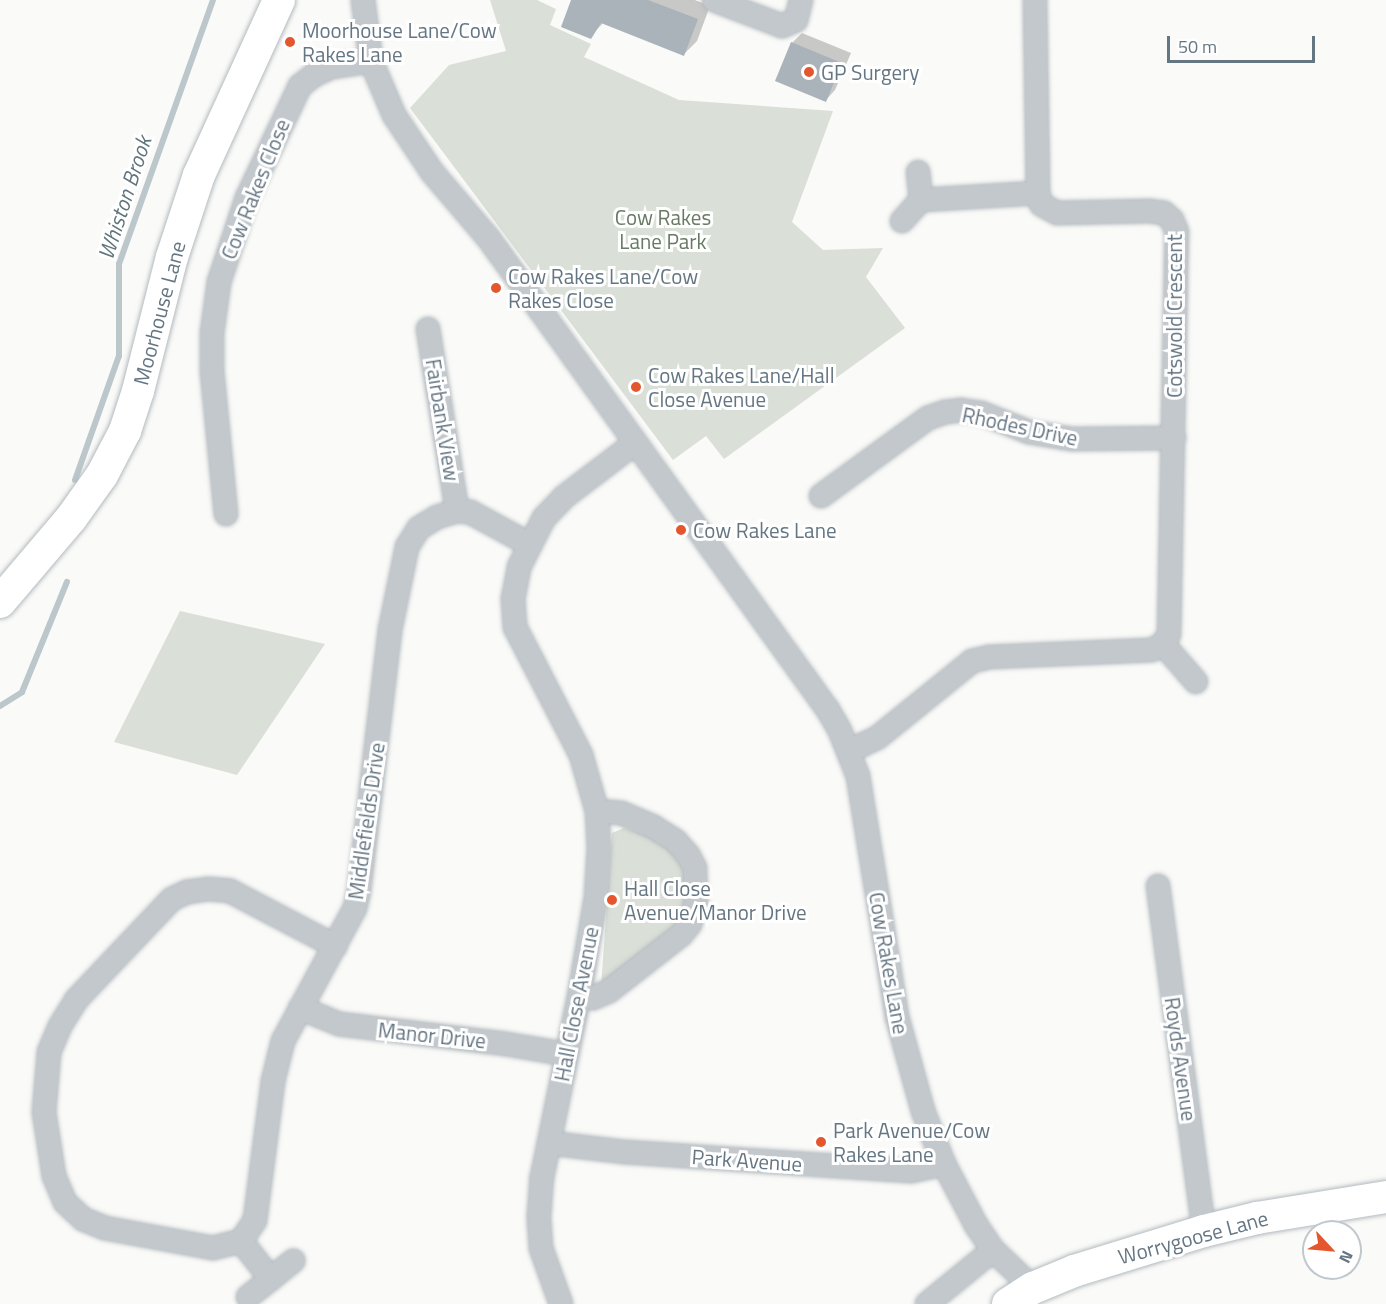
<!DOCTYPE html>
<html>
<head>
<meta charset="utf-8">
<style>
	body { margin:0 }
	#map { position:relative; width:1386px; height:1304px; overflow:hidden; background:#fafaf8; font-family:"Titillium Web",sans-serif }
	div>[style] { position:absolute }
	.green>* { inset:0; background:#dadfd7 }
	.shadow>* { inset:0; background:#0003 }
	.stream>* { height:6px; margin:-3px; padding:0 3px; transform-origin:3px; border-radius:3px; background:#bbc7cb }
	.building>* { inset:0; background:#aab3b9 }
	.roads { filter:drop-shadow(0 0 2px #b3babf) drop-shadow(0 0 2px #b3babf) }
	.street>* { height:22px; margin:-11px; padding:0 11px; transform-origin:11px; border-radius:11px; background:#c3c8cc }
	.secondary>* { height:32px; margin:-16px; padding:0 16px; transform-origin:16px; border-radius:16px; background:#fff }
	.dots>* { width:16px; height:16px; translate:-50% -50%; box-sizing:border-box; border:3px solid #fff; border-radius:50% }
	span { translate:-50% -50%; white-space:nowrap; text-align:center; line-height:1.15; -webkit-text-stroke:6px #fff; paint-order:stroke }
	.poi-label { font-size:21px; color:#657683 }
	.left { translate:0 -50%; text-align:left }
	.street-label { font-size:21px; color:#657683 }
	.park-label { font-size:21px; color:#687a64 }
	.water-label { font-size:22px; color:#60757c; font-style:italic }
	.north { position:absolute; left:1302px; top:1220px; width:60px; height:60px; box-sizing:border-box; background:#fff; border:2px solid #c1c8cd; border-radius:50%; rotate:116deg; font-size:16px; font-weight:700; line-height:24px; text-align:center; color:#657683 }
	.north::after { content:''; display:block; margin:auto; width:21px; height:27px; background:#e4572e; clip-path:polygon(50% 0,100% 100%,50% 72%,0 100%) }
	.scale { position:absolute; left:1167px; top:36px; width:148px; height:27px; box-sizing:border-box; border:3px solid #657683; border-top:0; padding-left:8px; font-size:18px; line-height:21px; white-space:nowrap; color:#657683; -webkit-text-stroke:4px #fff; paint-order:stroke }
</style>
</head>
<body>
<div id="map">
	<div class="green">
		<i style="clip-path:polygon(490px 0,537px 0,556px 9px,550px 25px,591px 44px,584px 57px,679px 100px,833px 111px,792px 222px,823px 250px,883px 248px,866px 277px,905px 328px,724px 459px,706px 436px,673px 460px,410px 108px,449px 65px,506px 51px)"></i>
		<i style="clip-path:polygon(180px 611px,325px 644px,237px 775px,114px 742px)"></i>
		<i style="clip-path:polygon(624px 828px,655px 838px,671px 848px,688px 872px,688px 908px,677px 927px,601px 987px,612px 833px)"></i>
	</div>
	<div class="shadow">
		<i style="clip-path:polygon(573px 0,695px 0,710px 6px,697px 41px,684px 54px,604px 22px,590px 37px)"></i>
		<i style="clip-path:polygon(802px 33px,851px 53px,835px 90px,826px 100px,792px 43px)"></i>
	</div>
	<div class="stream">
		<i style="left:75px;top:480px;width:132px;rotate:-70.5deg"></i>
		<i style="left:119px;top:356px;width:92px;rotate:-90deg"></i>
		<i style="left:119px;top:264px;width:280px;rotate:-70.4deg"></i>
		<i style="left:0;top:706px;width:26px;rotate:-32deg"></i>
		<i style="left:22px;top:692px;width:119px;rotate:-67.8deg"></i>
	</div>
	<div class="building">
		<i style="clip-path:polygon(571px 0,648px 0,698px 19px,684px 56px,601px 23px,591px 39px,561px 27px)"></i>
		<i style="clip-path:polygon(791px 42px,842px 63px,826px 102px,775px 81px)"></i>
	</div>
	<div class="roads">
		<div class="street">
			<i style="left:363px;top:0;width:62px;rotate:82.5deg"></i>
			<i style="left:371px;top:61px;width:59px;rotate:66.9deg"></i>
			<i style="left:394px;top:115px;width:69px;rotate:56.3deg"></i>
			<i style="left:432px;top:172px;width:88px;rotate:49.6deg"></i>
			<i style="left:489px;top:239px;width:580px;rotate:54.26deg"></i>
			<i style="left:828px;top:710px;width:24px;rotate:60deg"></i>
			<i style="left:840px;top:731px;width:48px;rotate:68.2deg"></i>
			<i style="left:858px;top:776px;width:244px;rotate:80.8deg"></i>
			<i style="left:897px;top:1017px;width:98px;rotate:74.5deg"></i>
			<i style="left:923px;top:1111px;width:57px;rotate:68.4deg"></i>
			<i style="left:944px;top:1164px;width:69px;rotate:62.3deg"></i>
			<i style="left:976px;top:1225px;width:30px;rotate:56deg"></i>
			<i style="left:993px;top:1250px;width:55px;rotate:43.5deg"></i>
			<i style="left:714px;top:0;width:73px;rotate:20.9deg"></i>
			<i style="left:782px;top:26px;width:15px;rotate:-23deg"></i>
			<i style="left:796px;top:20px;width:21px;rotate:-76deg"></i>
			<i style="left:921px;top:200px;width:117px;rotate:-3.4deg"></i>
			<i style="left:902px;top:221px;width:28px;rotate:-48deg"></i>
			<i style="left:921px;top:200px;width:28px;rotate:-96deg"></i>
			<i style="left:428px;top:329px;width:184px;rotate:80.9deg"></i>
			<i style="left:821px;top:496px;width:132px;rotate:-36.1deg"></i>
			<i style="left:928px;top:418px;width:18px;rotate:-19deg"></i>
			<i style="left:945px;top:412px;width:16px;rotate:-7deg"></i>
			<i style="left:961px;top:410px;width:20px;rotate:9deg"></i>
			<i style="left:981px;top:413px;width:52px;rotate:21.6deg"></i>
			<i style="left:1029px;top:432px;width:44px;rotate:9.2deg"></i>
			<i style="left:1072px;top:439px;width:102px;rotate:-0.6deg"></i>
			<i style="left:226px;top:514px;width:145px;rotate:-95.6deg"></i>
			<i style="left:212px;top:370px;width:37px;rotate:-90deg"></i>
			<i style="left:212px;top:333px;width:51px;rotate:-82.2deg"></i>
			<i style="left:219px;top:282px;width:89px;rotate:-71.6deg"></i>
			<i style="left:247px;top:198px;width:124px;rotate:-64.7deg"></i>
			<i style="left:300px;top:86px;width:18px;rotate:-38deg"></i>
			<i style="left:314px;top:75px;width:19px;rotate:-25deg"></i>
			<i style="left:331px;top:67px;width:40px;rotate:-8.5deg"></i>
			<i style="left:1163px;top:644px;width:50px;rotate:49deg"></i>
			<i style="left:849px;top:751px;width:31px;rotate:-25deg"></i>
			<i style="left:877px;top:738px;width:122px;rotate:-39deg"></i>
			<i style="left:972px;top:661px;width:17px;rotate:-13deg"></i>
			<i style="left:989px;top:657px;width:163px;rotate:-2.5deg"></i>
			<i style="left:1152px;top:650px;width:13px;rotate:-29deg"></i>
			<i style="left:1163px;top:644px;width:12px;rotate:-59deg"></i>
			<i style="left:1169px;top:634px;width:402px;rotate:-88.9deg"></i>
			<i style="left:1177px;top:232px;width:13px;rotate:-113deg"></i>
			<i style="left:1172px;top:220px;width:11px;rotate:-139deg"></i>
			<i style="left:1164px;top:213px;width:14px;rotate:-172deg"></i>
			<i style="left:1150px;top:211px;width:93px;rotate:178.8deg"></i>
			<i style="left:1057px;top:213px;width:18px;rotate:-151deg"></i>
			<i style="left:1041px;top:204px;width:11px;rotate:-105deg"></i>
			<i style="left:1038px;top:193px;width:193px;rotate:-90.9deg"></i>
			<i style="left:1158px;top:886px;width:348px;rotate:82.4deg"></i>
			<i style="left:579px;top:997px;width:14px;rotate:4deg"></i>
			<i style="left:593px;top:998px;width:17px;rotate:-24deg"></i>
			<i style="left:609px;top:991px;width:91px;rotate:-37.9deg"></i>
			<i style="left:681px;top:935px;width:14px;rotate:-51deg"></i>
			<i style="left:690px;top:924px;width:23px;rotate:-75deg"></i>
			<i style="left:696px;top:902px;width:34px;rotate:-92deg"></i>
			<i style="left:695px;top:868px;width:15px;rotate:-118deg"></i>
			<i style="left:688px;top:855px;width:18px;rotate:-131deg"></i>
			<i style="left:676px;top:841px;width:26px;rotate:-148deg"></i>
			<i style="left:654px;top:827px;width:36px;rotate:-157deg"></i>
			<i style="left:621px;top:813px;width:24px;rotate:-175deg"></i>
			<i style="left:300px;top:1008px;width:42px;rotate:22.3deg"></i>
			<i style="left:339px;top:1024px;width:168px;rotate:6.8deg"></i>
			<i style="left:506px;top:1044px;width:61px;rotate:9.5deg"></i>
			<i style="left:549px;top:1143px;width:77px;rotate:6.8deg"></i>
			<i style="left:625px;top:1152px;width:287px;rotate:3.8deg"></i>
			<i style="left:911px;top:1171px;width:34px;rotate:-12deg"></i>
			<i style="left:241px;top:1241px;width:29px;rotate:166deg"></i>
			<i style="left:213px;top:1248px;width:110px;rotate:-169.5deg"></i>
			<i style="left:105px;top:1228px;width:24px;rotate:-158deg"></i>
			<i style="left:83px;top:1219px;width:25px;rotate:-137deg"></i>
			<i style="left:65px;top:1202px;width:28px;rotate:-113deg"></i>
			<i style="left:54px;top:1176px;width:65px;rotate:-98.9deg"></i>
			<i style="left:44px;top:1112px;width:60px;rotate:-85.2deg"></i>
			<i style="left:49px;top:1052px;width:28px;rotate:-67deg"></i>
			<i style="left:60px;top:1026px;width:31px;rotate:-58deg"></i>
			<i style="left:76px;top:1000px;width:139px;rotate:-46.5deg"></i>
			<i style="left:172px;top:899px;width:17px;rotate:-25deg"></i>
			<i style="left:187px;top:892px;width:22px;rotate:-8deg"></i>
			<i style="left:209px;top:889px;width:21px;rotate:5deg"></i>
			<i style="left:230px;top:891px;width:119px;rotate:27.6deg"></i>
			<i style="left:271px;top:1279px;width:48px;rotate:-128.3deg"></i>
			<i style="left:241px;top:1241px;width:25px;rotate:-56deg"></i>
			<i style="left:255px;top:1220px;width:140px;rotate:-82.6deg"></i>
			<i style="left:273px;top:1081px;width:41px;rotate:-76deg"></i>
			<i style="left:283px;top:1041px;width:151px;rotate:-61.6deg"></i>
			<i style="left:355px;top:908px;width:18px;rotate:-77deg"></i>
			<i style="left:359px;top:890px;width:262px;rotate:-83.2deg"></i>
			<i style="left:390px;top:630px;width:85px;rotate:-78.4deg"></i>
			<i style="left:407px;top:547px;width:22px;rotate:-58deg"></i>
			<i style="left:419px;top:528px;width:21px;rotate:-31deg"></i>
			<i style="left:437px;top:517px;width:21px;rotate:-17deg"></i>
			<i style="left:457px;top:511px;width:13px;rotate:4deg"></i>
			<i style="left:470px;top:512px;width:67px;rotate:28.5deg"></i>
			<i style="left:248px;top:1297px;width:58px;rotate:-38.7deg"></i>
			<i style="left:561px;top:1304px;width:59px;rotate:-109.7deg"></i>
			<i style="left:541px;top:1248px;width:32px;rotate:-94deg"></i>
			<i style="left:539px;top:1216px;width:39px;rotate:-86deg"></i>
			<i style="left:542px;top:1177px;width:184px;rotate:-78.4deg"></i>
			<i style="left:579px;top:997px;width:100px;rotate:-80.3deg"></i>
			<i style="left:596px;top:898px;width:50px;rotate:-86.6deg"></i>
			<i style="left:599px;top:848px;width:37px;rotate:-93deg"></i>
			<i style="left:597px;top:811px;width:58px;rotate:-105.9deg"></i>
			<i style="left:581px;top:755px;width:144px;rotate:-117.3deg"></i>
			<i style="left:515px;top:627px;width:28px;rotate:-94deg"></i>
			<i style="left:513px;top:599px;width:33px;rotate:-79deg"></i>
			<i style="left:519px;top:567px;width:55px;rotate:-63deg"></i>
			<i style="left:544px;top:518px;width:29px;rotate:-46deg"></i>
			<i style="left:564px;top:497px;width:89px;rotate:-37.3deg"></i>
			<i style="left:927px;top:1304px;width:85px;rotate:-39.3deg"></i>
		</div>
		<div class="secondary">
			<i style="left:0;top:602px;width:111px;rotate:-49.7deg"></i>
			<i style="left:72px;top:517px;width:52px;rotate:-54.5deg"></i>
			<i style="left:102px;top:475px;width:50px;rotate:-62.4deg"></i>
			<i style="left:125px;top:431px;width:42px;rotate:-72deg"></i>
			<i style="left:138px;top:391px;width:138px;rotate:-75.8deg"></i>
			<i style="left:172px;top:257px;width:86px;rotate:-71.8deg"></i>
			<i style="left:199px;top:175px;width:192px;rotate:-65.4deg"></i>
			<i style="left:1008px;top:1304px;width:30px;rotate:-33deg"></i>
			<i style="left:1033px;top:1288px;width:44px;rotate:-22.5deg"></i>
			<i style="left:1074px;top:1271px;width:136px;rotate:-17.1deg"></i>
			<i style="left:1204px;top:1231px;width:55px;rotate:-13.8deg"></i>
			<i style="left:1257px;top:1218px;width:131px;rotate:-9.2deg"></i>
		</div>
	</div>
	<div class="dots">
		<i style="left:290px;top:42px;background:#e4572e"></i>
		<i style="left:809px;top:72px;background:#e4572e"></i>
		<i style="left:496px;top:288px;background:#e4572e"></i>
		<i style="left:636px;top:387px;background:#e4572e"></i>
		<i style="left:681px;top:530px;background:#e4572e"></i>
		<i style="left:612px;top:900px;background:#e4572e"></i>
		<i style="left:821px;top:1142px;background:#e4572e"></i>
	</div>
	<div class="poi-label">
		<span class="left" style="left:302px;top:42px">Moorhouse Lane/Cow<br>Rakes Lane</span>
		<span class="left" style="left:821px;top:72px">GP Surgery</span>
		<span class="left" style="left:508px;top:288px">Cow Rakes Lane/Cow<br>Rakes Close</span>
		<span class="left" style="left:648px;top:387px">Cow Rakes Lane/Hall<br>Close Avenue</span>
		<span class="left" style="left:693px;top:530px">Cow Rakes Lane</span>
		<span class="left" style="left:624px;top:900px">Hall Close<br>Avenue/Manor Drive</span>
		<span class="left" style="left:833px;top:1142px">Park Avenue/Cow<br>Rakes Lane</span>
	</div>
	<div class="street-label">
		<span style="left:255px;top:189px;rotate:-68deg">Cow Rakes Close</span>
		<span style="left:159px;top:313px;rotate:-75deg">Moorhouse Lane</span>
		<span style="left:1174px;top:316px;rotate:-90deg">Cotswold Crescent</span>
		<span style="left:443px;top:420px;rotate:81deg">Fairbank View</span>
		<span style="left:1020px;top:426px;rotate:12deg">Rhodes Drive</span>
		<span style="left:366px;top:821px;rotate:-82deg">Middlefields Drive</span>
		<span style="left:889px;top:963px;rotate:80deg">Cow Rakes Lane</span>
		<span style="left:576px;top:1004px;rotate:-79deg">Hall Close Avenue</span>
		<span style="left:432px;top:1035px;rotate:6deg">Manor Drive</span>
		<span style="left:1181px;top:1059px;rotate:82deg">Royds Avenue</span>
		<span style="left:747px;top:1160px;rotate:4deg">Park Avenue</span>
		<span style="left:1193px;top:1237px;rotate:-15deg">Worrygoose Lane</span>
	</div>
	<div class="park-label">
		<span style="left:663px;top:229px">Cow Rakes<br>Lane Park</span>
	</div>
	<div class="water-label">
		<span style="left:125px;top:198px;rotate:-72deg">Whiston Brook</span>
	</div>
	<div class="north">N</div>
	<div class="scale">50 m</div>
</div>
</body>
</html>
